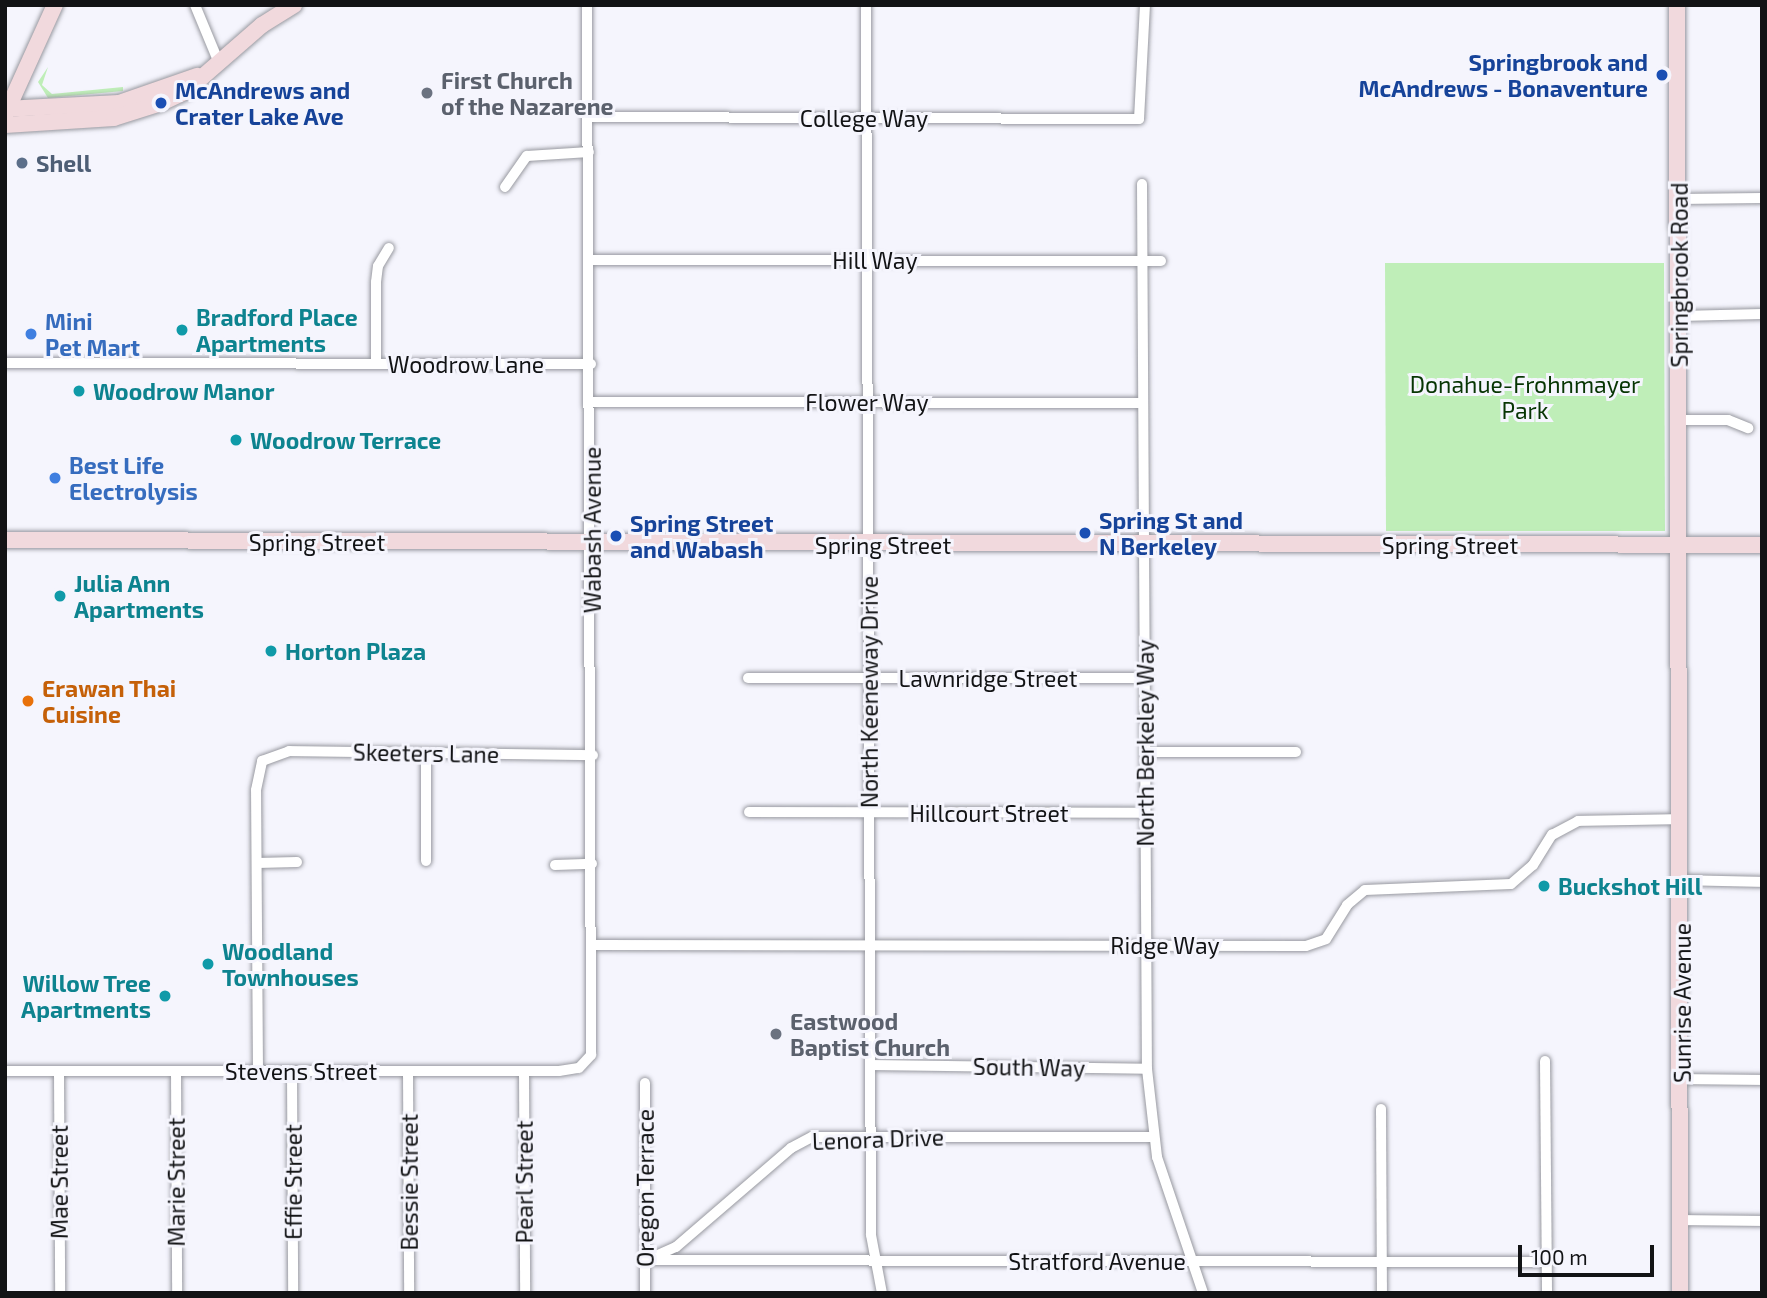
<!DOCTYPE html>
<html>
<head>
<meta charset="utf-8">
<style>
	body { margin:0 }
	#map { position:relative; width:1767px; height:1298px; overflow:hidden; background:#f5f5fd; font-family:"Exo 2",sans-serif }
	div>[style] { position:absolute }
	.green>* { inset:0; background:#bfeeb8 }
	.roads { filter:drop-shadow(0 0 2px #9899a0) drop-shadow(0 0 2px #9899a0) }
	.street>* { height:10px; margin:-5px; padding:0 5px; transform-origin:5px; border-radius:5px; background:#fff }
	.secondary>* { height:16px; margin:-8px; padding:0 8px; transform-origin:8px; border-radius:8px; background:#f1d9dd }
	.dots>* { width:19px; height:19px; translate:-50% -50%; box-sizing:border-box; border:4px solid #f5f5fd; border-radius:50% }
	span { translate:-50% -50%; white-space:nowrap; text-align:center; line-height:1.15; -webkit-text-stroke:6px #f5f5fd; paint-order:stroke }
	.transit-label { font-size:23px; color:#164399; font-weight:700 }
	.right { translate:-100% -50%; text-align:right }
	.left { translate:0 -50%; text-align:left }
	.worship-label { font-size:23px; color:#5b616d; font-weight:700 }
	.street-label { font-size:23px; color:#121315 }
	.service-label { font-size:23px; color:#4e5e75; font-weight:700 }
	.culture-label { font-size:23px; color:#0d838f; font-weight:700 }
	.shop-label { font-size:23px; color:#366cbe; font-weight:700 }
	.park-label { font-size:23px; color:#073503 }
	.food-label { font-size:23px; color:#c56008; font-weight:700 }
	.frame { position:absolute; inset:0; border:7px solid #121315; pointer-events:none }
	.scale { position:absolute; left:1518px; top:1245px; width:136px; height:32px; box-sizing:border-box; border:4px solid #121315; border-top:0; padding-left:9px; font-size:21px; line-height:24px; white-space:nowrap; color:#121315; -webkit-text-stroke:5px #f5f5fd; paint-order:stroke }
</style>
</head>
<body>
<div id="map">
	<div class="green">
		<i style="clip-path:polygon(48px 67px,42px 85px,52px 94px,123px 87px,123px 91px,48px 98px,38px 82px)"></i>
		<i style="clip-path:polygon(1385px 263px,1664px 263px,1665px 531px,1386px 531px)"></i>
	</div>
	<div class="roads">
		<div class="street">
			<i style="left:195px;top:5px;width:63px;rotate:67.5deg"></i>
			<i style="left:866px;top:5px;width:1230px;rotate:89.77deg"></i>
			<i style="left:871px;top:1235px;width:59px;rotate:79.3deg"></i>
			<i style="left:589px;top:117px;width:550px;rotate:0.21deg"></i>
			<i style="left:1139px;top:119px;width:114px;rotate:-87deg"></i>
			<i style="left:1142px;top:184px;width:885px;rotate:89.68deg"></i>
			<i style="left:1147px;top:1069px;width:89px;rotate:83.5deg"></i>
			<i style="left:1157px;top:1157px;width:144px;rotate:71.3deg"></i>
			<i style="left:505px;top:187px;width:38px;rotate:-55deg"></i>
			<i style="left:527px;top:156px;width:62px;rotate:-3.7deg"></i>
			<i style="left:1679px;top:199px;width:83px;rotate:-0.7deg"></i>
			<i style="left:590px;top:260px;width:571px;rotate:0.1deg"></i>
			<i style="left:1680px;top:316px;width:82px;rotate:-1.4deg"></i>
			<i style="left:5px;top:363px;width:586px;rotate:0.1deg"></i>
			<i style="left:376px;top:364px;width:82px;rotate:-90deg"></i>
			<i style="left:376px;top:282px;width:16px;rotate:-83deg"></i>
			<i style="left:378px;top:266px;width:21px;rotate:-59deg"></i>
			<i style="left:591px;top:402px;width:552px;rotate:0.1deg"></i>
			<i style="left:1680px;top:420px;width:48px"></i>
			<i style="left:1728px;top:420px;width:22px;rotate:22deg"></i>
			<i style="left:748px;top:678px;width:397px"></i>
			<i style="left:1145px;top:752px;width:151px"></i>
			<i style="left:426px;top:754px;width:107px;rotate:90deg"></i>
			<i style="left:749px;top:812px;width:396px;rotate:0.1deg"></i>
			<i style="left:257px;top:863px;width:40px;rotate:-1.4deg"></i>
			<i style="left:555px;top:865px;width:37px;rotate:-2deg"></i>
			<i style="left:1682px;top:880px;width:80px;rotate:1.4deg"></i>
			<i style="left:594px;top:945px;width:712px;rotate:0.08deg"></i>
			<i style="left:1306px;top:946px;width:21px;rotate:-19deg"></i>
			<i style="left:1326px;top:939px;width:40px;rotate:-58deg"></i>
			<i style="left:1347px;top:905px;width:23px;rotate:-40deg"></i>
			<i style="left:1365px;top:890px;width:146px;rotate:-2.4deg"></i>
			<i style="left:1511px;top:884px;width:29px;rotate:-41deg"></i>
			<i style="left:1533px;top:865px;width:36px;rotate:-58deg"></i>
			<i style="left:1552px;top:835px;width:30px;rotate:-28deg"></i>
			<i style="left:1578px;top:821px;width:104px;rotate:-1.1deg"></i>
			<i style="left:1545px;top:1061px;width:232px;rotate:89.5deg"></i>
			<i style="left:870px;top:1065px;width:277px;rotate:0.8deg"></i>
			<i style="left:5px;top:1071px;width:554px"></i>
			<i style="left:559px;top:1071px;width:20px;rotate:-9deg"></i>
			<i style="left:579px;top:1068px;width:18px;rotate:-47deg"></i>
			<i style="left:591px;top:1055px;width:1050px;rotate:-90.22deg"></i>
			<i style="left:59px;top:1071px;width:222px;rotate:89.7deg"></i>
			<i style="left:176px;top:1071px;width:222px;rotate:89.7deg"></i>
			<i style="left:258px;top:1071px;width:281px;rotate:-90.4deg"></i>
			<i style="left:256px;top:790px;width:30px;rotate:-78deg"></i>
			<i style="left:262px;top:761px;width:29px;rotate:-20deg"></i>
			<i style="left:289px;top:751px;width:304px;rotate:0.8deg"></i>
			<i style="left:292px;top:1071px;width:222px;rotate:89.7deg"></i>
			<i style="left:408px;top:1071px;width:222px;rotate:89.7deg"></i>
			<i style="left:524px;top:1071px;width:222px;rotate:89.7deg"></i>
			<i style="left:1681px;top:1079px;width:81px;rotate:0.7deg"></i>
			<i style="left:1381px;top:1109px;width:184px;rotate:89.7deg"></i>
			<i style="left:1681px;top:1220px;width:81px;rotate:0.7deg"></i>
			<i style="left:651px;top:1258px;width:27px;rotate:-24deg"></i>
			<i style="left:676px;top:1247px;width:152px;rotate:-40.7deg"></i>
			<i style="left:791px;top:1148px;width:24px;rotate:-28deg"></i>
			<i style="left:812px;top:1137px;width:341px"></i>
			<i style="left:646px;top:1260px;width:902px;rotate:0.13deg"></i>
			<i style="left:645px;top:1293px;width:210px;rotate:-90deg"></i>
		</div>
		<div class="secondary">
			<i style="left:1677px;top:5px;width:1288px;rotate:89.87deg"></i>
			<i style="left:5px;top:109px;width:114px;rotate:-3deg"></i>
			<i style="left:119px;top:103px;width:83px;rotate:-19.1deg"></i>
			<i style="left:5px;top:115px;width:121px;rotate:-65.6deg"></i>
			<i style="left:5px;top:125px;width:109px;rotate:-3.7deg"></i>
			<i style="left:114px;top:118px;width:49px;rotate:-17.7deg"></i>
			<i style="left:161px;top:103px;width:26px;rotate:-25deg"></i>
			<i style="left:185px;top:92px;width:102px;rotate:-41deg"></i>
			<i style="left:262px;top:25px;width:38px;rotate:-32deg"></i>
			<i style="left:5px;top:540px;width:1757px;rotate:0.16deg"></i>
		</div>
	</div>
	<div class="dots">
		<i style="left:1662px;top:75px;background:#1a4fb4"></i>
		<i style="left:427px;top:93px;background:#6b7280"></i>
		<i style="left:161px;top:103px;background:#1a4fb4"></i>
		<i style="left:22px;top:163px;background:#5c6f8a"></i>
		<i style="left:182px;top:330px;background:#0f9aa8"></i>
		<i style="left:31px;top:334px;background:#3f7fe0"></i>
		<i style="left:79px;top:391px;background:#0f9aa8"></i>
		<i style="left:236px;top:440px;background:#0f9aa8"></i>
		<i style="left:55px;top:478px;background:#3f7fe0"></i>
		<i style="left:1085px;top:533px;background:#1a4fb4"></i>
		<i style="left:616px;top:536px;background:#1a4fb4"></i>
		<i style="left:60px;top:596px;background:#0f9aa8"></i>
		<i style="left:271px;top:651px;background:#0f9aa8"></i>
		<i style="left:28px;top:701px;background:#e8710a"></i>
		<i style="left:1544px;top:886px;background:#0f9aa8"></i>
		<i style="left:208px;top:964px;background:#0f9aa8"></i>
		<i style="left:165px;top:996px;background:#0f9aa8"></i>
		<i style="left:776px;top:1034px;background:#6b7280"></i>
	</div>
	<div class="transit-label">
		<span class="right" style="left:1648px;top:75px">Springbrook and<br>McAndrews - Bonaventure</span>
		<span class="left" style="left:175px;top:103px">McAndrews and<br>Crater Lake Ave</span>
		<span class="left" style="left:1099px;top:533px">Spring St and<br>N Berkeley</span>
		<span class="left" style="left:630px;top:536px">Spring Street<br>and Wabash</span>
	</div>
	<div class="worship-label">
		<span class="left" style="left:441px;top:93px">First Church<br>of the Nazarene</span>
		<span class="left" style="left:790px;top:1034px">Eastwood<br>Baptist Church</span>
	</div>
	<div class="street-label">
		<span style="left:864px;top:118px">College Way</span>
		<span style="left:875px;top:260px">Hill Way</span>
		<span style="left:1679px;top:275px;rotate:-90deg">Springbrook Road</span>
		<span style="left:466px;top:364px">Woodrow Lane</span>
		<span style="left:867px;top:402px">Flower Way</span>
		<span style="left:592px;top:530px;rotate:-90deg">Wabash Avenue</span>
		<span style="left:317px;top:542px">Spring Street</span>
		<span style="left:883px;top:545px">Spring Street</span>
		<span style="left:1450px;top:545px">Spring Street</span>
		<span style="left:988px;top:678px">Lawnridge Street</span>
		<span style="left:869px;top:692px;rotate:-90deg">North Keeneway Drive</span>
		<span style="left:1145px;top:743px;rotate:-90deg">North Berkeley Way</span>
		<span style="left:426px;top:753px;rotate:1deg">Skeeters Lane</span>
		<span style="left:989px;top:813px">Hillcourt Street</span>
		<span style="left:1165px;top:945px">Ridge Way</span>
		<span style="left:1682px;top:1003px;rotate:-90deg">Sunrise Avenue</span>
		<span style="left:1029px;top:1067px;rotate:1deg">South Way</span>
		<span style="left:301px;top:1071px">Stevens Street</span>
		<span style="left:878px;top:1139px;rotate:-2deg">Lenora Drive</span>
		<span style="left:59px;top:1182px;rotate:-90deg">Mae Street</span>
		<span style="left:176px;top:1182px;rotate:-90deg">Marie Street</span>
		<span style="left:293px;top:1182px;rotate:-90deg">Effie Street</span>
		<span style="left:409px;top:1182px;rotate:-90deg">Bessie Street</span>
		<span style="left:524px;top:1182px;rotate:-90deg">Pearl Street</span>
		<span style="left:645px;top:1188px;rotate:-90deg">Oregon Terrace</span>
		<span style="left:1097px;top:1261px">Stratford Avenue</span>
	</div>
	<div class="service-label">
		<span class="left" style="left:36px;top:163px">Shell</span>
	</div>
	<div class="culture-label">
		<span class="left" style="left:196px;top:330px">Bradford Place<br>Apartments</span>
		<span class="left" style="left:93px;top:391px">Woodrow Manor</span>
		<span class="left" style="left:250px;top:440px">Woodrow Terrace</span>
		<span class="left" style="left:74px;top:596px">Julia Ann<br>Apartments</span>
		<span class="left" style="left:285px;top:651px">Horton Plaza</span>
		<span class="left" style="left:1558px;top:886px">Buckshot Hill</span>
		<span class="left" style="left:222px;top:964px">Woodland<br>Townhouses</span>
		<span class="right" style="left:151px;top:996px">Willow Tree<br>Apartments</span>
	</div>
	<div class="shop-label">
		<span class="left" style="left:45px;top:334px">Mini<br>Pet Mart</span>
		<span class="left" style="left:69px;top:478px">Best Life<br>Electrolysis</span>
	</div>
	<div class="park-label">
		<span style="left:1525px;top:397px">Donahue-Frohnmayer<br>Park</span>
	</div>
	<div class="food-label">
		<span class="left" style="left:42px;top:701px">Erawan Thai<br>Cuisine</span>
	</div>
	<div class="frame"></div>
	<div class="scale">100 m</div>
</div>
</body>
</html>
